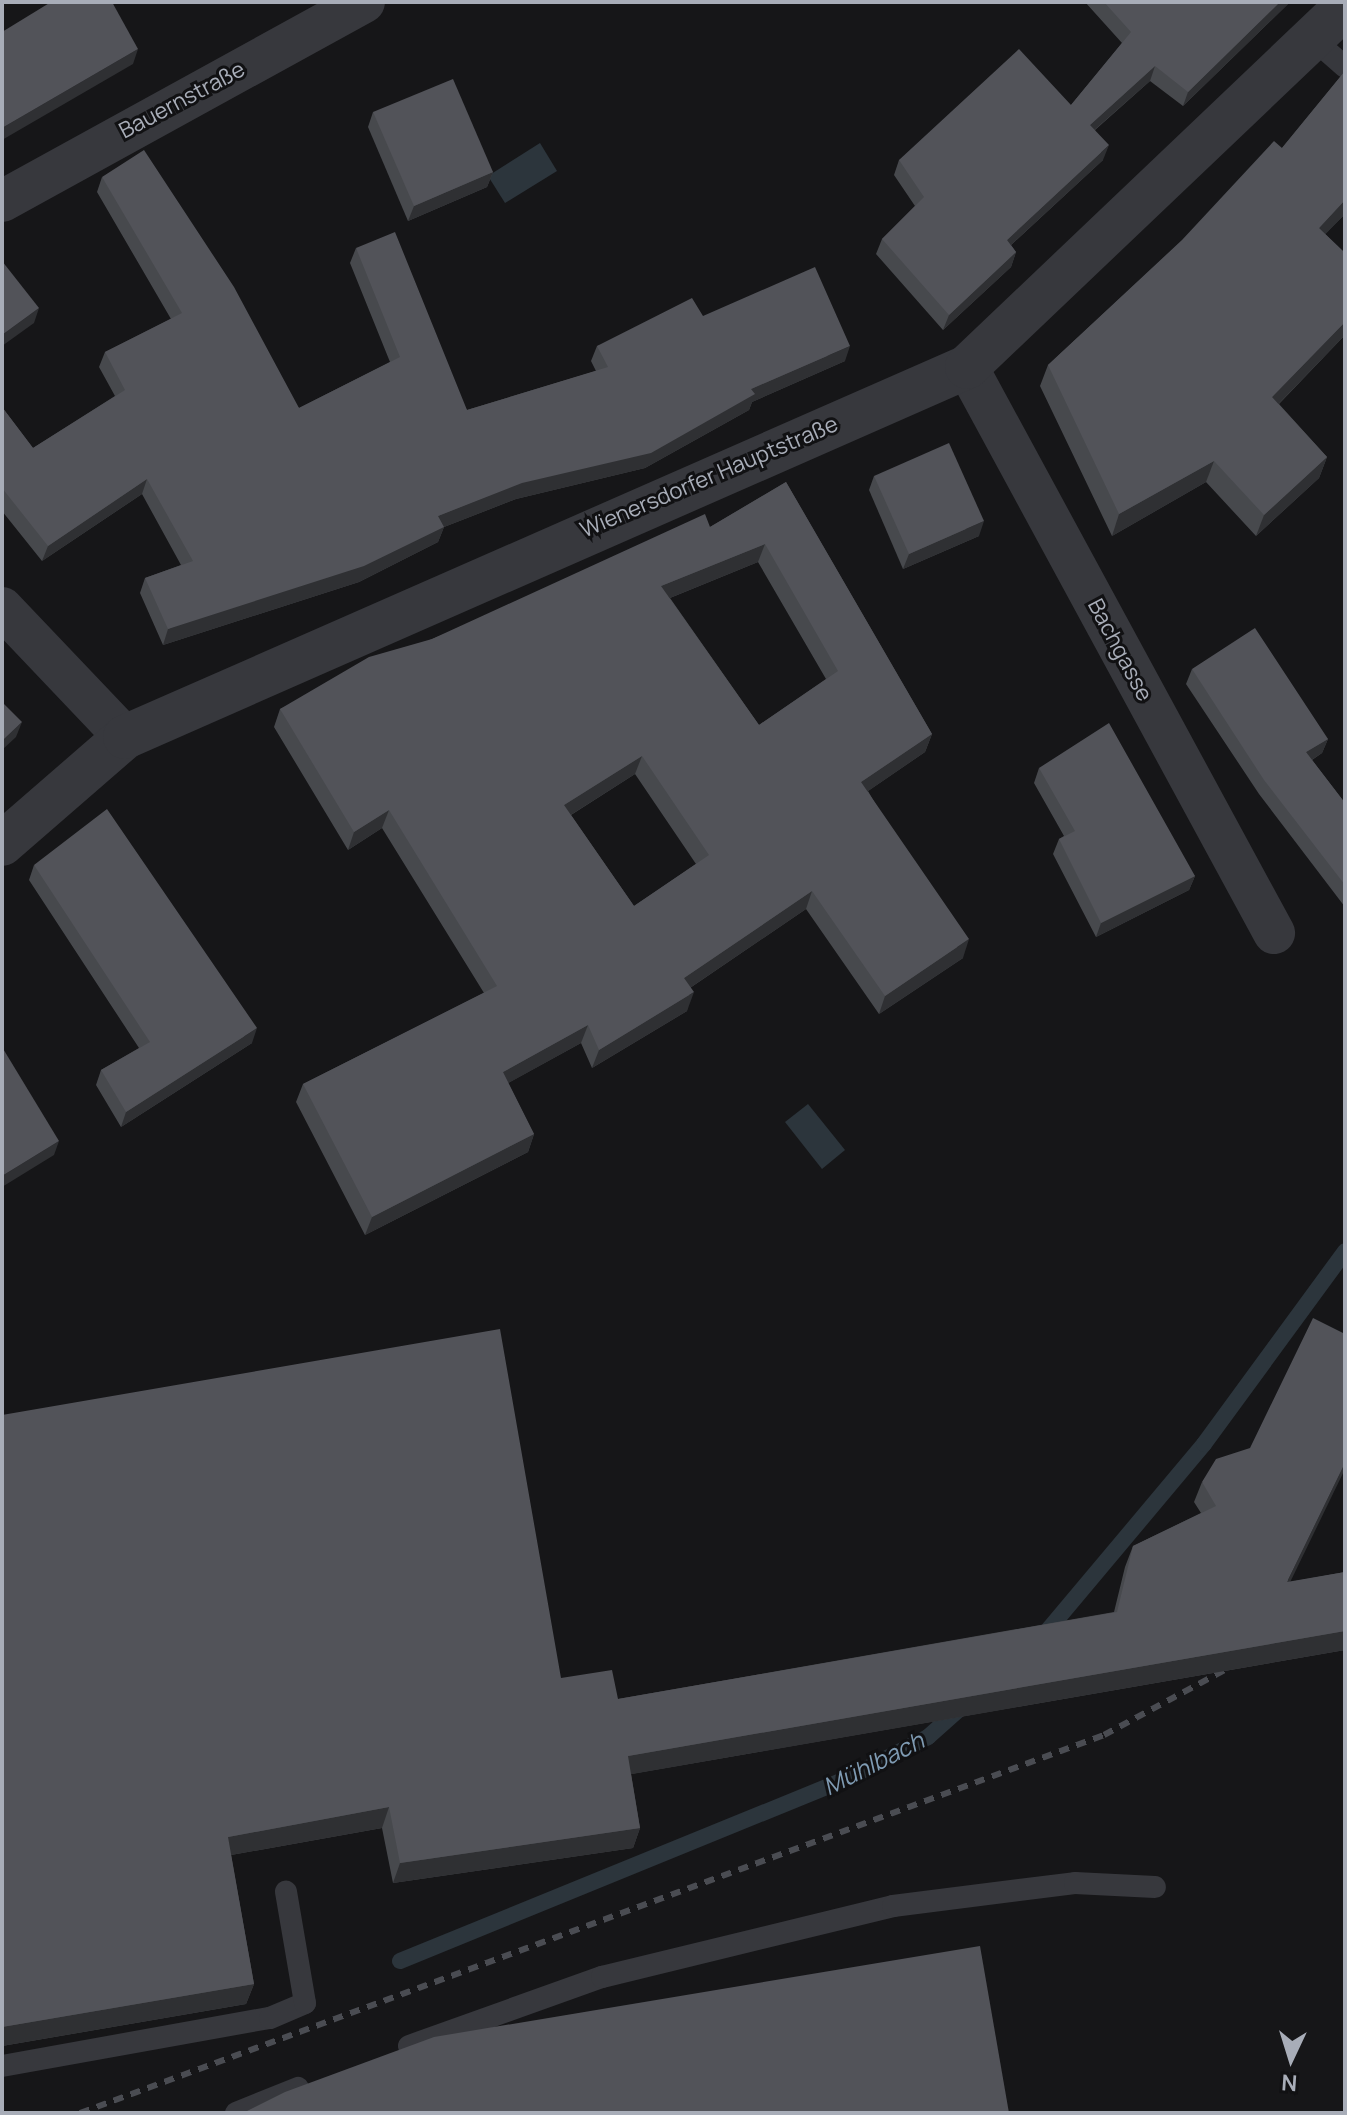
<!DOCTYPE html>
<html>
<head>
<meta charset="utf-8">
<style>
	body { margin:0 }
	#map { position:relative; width:1347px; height:2115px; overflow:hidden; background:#161618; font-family:Manrope,sans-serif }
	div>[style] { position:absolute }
	.water>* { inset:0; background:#2c353c }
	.stream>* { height:16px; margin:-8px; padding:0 8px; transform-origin:8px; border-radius:8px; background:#2c353c }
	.service>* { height:22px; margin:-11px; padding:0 11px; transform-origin:11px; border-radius:11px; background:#37383d }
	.minor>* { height:42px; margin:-21px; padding:0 21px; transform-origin:21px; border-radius:21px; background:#37383d }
	.tertiary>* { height:44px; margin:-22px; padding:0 22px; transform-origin:22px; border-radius:22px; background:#37383d }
	.rail>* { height:6px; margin-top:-3px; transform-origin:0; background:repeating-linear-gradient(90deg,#4a4c52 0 10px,transparent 0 18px) }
	.wall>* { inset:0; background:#47494d }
	.shaded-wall>* { inset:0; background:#2f3033 }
	.building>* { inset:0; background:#525359 }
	span { translate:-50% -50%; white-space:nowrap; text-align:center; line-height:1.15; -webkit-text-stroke:6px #111113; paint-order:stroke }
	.street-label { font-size:22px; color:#a8adb8 }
	.water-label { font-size:24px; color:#7f9bb3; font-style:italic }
	.frame { position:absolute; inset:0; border:4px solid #a8adb8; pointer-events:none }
	.north { position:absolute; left:1251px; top:2019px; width:80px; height:80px; -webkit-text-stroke:6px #111113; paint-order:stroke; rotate:184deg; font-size:22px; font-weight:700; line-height:32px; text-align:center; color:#a8adb8 }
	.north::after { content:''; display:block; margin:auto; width:28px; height:36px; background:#a8adb8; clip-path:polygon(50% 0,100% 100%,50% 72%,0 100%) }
</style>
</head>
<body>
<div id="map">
	<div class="water">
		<i style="clip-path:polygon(540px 143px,557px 171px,505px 203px,488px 176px)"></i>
		<i style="clip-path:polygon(808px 1104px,845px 1150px,822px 1169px,785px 1122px)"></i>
	</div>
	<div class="stream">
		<i style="left:1043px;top:1636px;width:251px;rotate:-50deg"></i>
		<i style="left:1204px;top:1444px;width:239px;rotate:-53.8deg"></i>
		<i style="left:400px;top:1961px;width:477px;rotate:-22.2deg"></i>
		<i style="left:842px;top:1781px;width:97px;rotate:-27.1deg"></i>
		<i style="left:928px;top:1737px;width:50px;rotate:-41.7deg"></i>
	</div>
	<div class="service">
		<i style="left:1312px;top:38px;width:44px;rotate:41.3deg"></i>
		<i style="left:409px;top:2046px;width:205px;rotate:-19.7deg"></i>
		<i style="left:602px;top:1977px;width:300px;rotate:-13.7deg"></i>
		<i style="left:893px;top:1906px;width:183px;rotate:-7.2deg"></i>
		<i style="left:1075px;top:1883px;width:80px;rotate:2.9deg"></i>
		<i style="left:2px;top:2066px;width:272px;rotate:-10.2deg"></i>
		<i style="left:270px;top:2018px;width:38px;rotate:-23deg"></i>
		<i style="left:305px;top:2003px;width:113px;rotate:-99.7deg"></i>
		<i style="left:236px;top:2113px;width:67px;rotate:-22deg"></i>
	</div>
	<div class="minor">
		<i style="left:2px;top:201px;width:413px;rotate:-28.8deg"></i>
		<i style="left:967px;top:367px;width:644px;rotate:61.52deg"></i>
		<i style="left:2px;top:608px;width:178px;rotate:46.4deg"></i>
	</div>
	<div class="tertiary">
		<i style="left:2px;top:844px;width:163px;rotate:-41deg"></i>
		<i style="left:125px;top:737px;width:920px;rotate:-23.72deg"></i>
		<i style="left:967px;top:367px;width:522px;rotate:-43.6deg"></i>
	</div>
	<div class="rail">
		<i style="left:80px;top:2113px;width:1092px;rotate:-20.26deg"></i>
		<i style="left:1104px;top:1735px;width:160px;rotate:-28.3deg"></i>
	</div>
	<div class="wall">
		<i style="clip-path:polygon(1085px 2px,1290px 2px,1183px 106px,1150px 81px,1095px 130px,1103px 160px,1011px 245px,1016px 252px,1011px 267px,943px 330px,876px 254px,882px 239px,915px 206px,894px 175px,899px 160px,1071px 105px,1122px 43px)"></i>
		<i style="clip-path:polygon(1345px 71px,1345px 214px,1325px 234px,1345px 253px,1345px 335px,1279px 404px,1327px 457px,1319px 478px,1256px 536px,1206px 482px,1112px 536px,1040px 386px,1048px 365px,1282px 148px)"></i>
		<i style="clip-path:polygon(373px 112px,493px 172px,487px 187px,408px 221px,368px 127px)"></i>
		<i style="clip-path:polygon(102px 177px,299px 408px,390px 362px,350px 263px,356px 248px,467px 410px,596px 371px,591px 361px,597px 346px,703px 316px,845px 361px,752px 402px,749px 410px,645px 468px,516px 499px,444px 527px,438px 542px,359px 582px,163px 645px,140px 593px,145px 578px,181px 565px,142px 494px,42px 561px,2px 511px,2px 407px,33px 448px,115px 396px,99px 367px,105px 352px,171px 319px,97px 192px)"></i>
		<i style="clip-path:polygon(874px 476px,979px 536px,903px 569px,869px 490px)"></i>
		<i style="clip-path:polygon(evenodd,786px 482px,932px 734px,925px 752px,868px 791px,963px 958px,879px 1014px,806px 909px,690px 988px,687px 1011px,592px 1068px,581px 1043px,508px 1083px,534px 1134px,528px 1152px,365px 1235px,296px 1102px,303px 1084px,484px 993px,382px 828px,348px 850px,274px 727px,280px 709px,432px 639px,710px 527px,786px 482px,758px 562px,826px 679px,759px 725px,670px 598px,758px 562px,786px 482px,635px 774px,696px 864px,634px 906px,571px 815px,635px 774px)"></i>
		<i style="clip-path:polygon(1192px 669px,1328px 739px,1322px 753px,1312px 760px,1345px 803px,1345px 907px,1259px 794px,1186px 684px)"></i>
		<i style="clip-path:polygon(1039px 768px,1195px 876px,1189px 890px,1096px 937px,1053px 854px,1059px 839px,1064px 836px,1034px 783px)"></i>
		<i style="clip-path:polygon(34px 865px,252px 1043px,121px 1127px,96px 1085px,101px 1070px,139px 1048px,29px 880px)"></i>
		<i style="clip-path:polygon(2px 1415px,561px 1678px,618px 1699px,1114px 1612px,1125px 1567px,1133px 1546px,1201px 1513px,1194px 1502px,1202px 1482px,1290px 1582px,1345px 1572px,1345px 1650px,631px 1774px,640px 1828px,633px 1848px,393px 1883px,382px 1828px,231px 1855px,254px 1984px,246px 2004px,2px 2046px)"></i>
	</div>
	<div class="shaded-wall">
		<i style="clip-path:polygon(1280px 2px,1290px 2px,1183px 106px,1188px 92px)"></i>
		<i style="clip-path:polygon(138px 49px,133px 64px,2px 140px,2px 128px)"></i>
		<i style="clip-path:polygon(1155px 66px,1150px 81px,1084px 139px,1090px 125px)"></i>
		<i style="clip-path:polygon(1109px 145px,1103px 160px,1001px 254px,1007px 240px)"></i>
		<i style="clip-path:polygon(493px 172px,487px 187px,408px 221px,414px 206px)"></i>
		<i style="clip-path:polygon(1345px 200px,1345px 214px,1311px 249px,1319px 228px)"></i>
		<i style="clip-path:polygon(1016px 252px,1011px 267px,943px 330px,949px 315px)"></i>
		<i style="clip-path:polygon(39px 308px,34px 323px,2px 346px,2px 335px)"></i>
		<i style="clip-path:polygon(1345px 322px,1345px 335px,1264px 419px,1272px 397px)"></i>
		<i style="clip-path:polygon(850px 346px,845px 361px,752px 402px,749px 410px,645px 468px,516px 499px,444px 527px,438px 542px,359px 582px,163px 645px,168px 629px,438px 516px,751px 389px)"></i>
		<i style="clip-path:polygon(1327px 457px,1319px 478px,1256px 536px,1264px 515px)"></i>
		<i style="clip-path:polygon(1214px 461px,1206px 482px,1112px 536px,1119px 514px)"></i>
		<i style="clip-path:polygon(147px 479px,142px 494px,42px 561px,48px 546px)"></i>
		<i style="clip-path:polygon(984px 521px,979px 536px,903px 569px,909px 554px)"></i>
		<i style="clip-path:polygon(765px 544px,758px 562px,655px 604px,661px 586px)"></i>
		<i style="clip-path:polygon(22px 722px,16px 737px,2px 750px,2px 741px)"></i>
		<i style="clip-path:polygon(932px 734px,925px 752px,855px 800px,861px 782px)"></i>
		<i style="clip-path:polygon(1328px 739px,1322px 753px,1301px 767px,1306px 752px)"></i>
		<i style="clip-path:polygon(642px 756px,635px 774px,558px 823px,564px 805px)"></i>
		<i style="clip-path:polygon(389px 810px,382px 828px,348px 850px,354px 832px)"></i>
		<i style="clip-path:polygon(1195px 876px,1189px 890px,1096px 937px,1101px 923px)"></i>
		<i style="clip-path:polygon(812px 891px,806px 909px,678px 996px,684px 978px)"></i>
		<i style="clip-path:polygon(969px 939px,963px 958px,879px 1014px,885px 996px)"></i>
		<i style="clip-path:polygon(694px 992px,687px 1011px,592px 1068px,599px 1050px)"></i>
		<i style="clip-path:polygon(588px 1025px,581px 1043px,496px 1090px,503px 1072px)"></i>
		<i style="clip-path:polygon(257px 1028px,252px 1043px,121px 1127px,126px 1112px)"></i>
		<i style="clip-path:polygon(534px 1134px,528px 1152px,365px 1235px,372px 1217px)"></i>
		<i style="clip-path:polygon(59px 1141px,54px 1155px,2px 1187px,2px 1176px)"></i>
		<i style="clip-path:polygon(1345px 1463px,1345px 1469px,1280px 1603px,1287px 1582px)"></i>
		<i style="clip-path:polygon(1345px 1631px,1345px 1650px,621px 1776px,628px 1756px)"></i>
		<i style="clip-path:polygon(389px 1807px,382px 1828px,220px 1857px,228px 1837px)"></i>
		<i style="clip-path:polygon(640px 1828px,633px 1848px,393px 1883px,400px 1863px)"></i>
		<i style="clip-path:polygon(254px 1984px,246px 2004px,2px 2046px,2px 2027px)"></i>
	</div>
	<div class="building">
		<i style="clip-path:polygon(51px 2px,112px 2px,138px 49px,2px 128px,2px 32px)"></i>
		<i style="clip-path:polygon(1104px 2px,1280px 2px,1188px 92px,1155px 66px,1090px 125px,1109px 145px,1007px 240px,1016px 252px,949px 315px,882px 239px,924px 197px,899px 160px,1019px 49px,1071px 105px,1131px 32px)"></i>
		<i style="clip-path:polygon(1345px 71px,1345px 200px,1319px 228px,1345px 253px,1345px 322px,1272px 397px,1327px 457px,1264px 515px,1214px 461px,1119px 514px,1048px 365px,1182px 240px,1274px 141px,1282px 148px)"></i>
		<i style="clip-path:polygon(453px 79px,493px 172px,414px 206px,373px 112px)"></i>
		<i style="clip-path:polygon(144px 150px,234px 287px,299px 408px,400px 357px,356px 248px,395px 232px,467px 410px,608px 367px,597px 346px,692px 298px,703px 316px,815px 267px,850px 346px,751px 389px,755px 394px,651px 453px,522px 483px,438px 516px,444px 527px,364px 566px,168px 629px,145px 578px,193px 561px,147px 479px,48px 546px,2px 488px,2px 407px,33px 448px,125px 390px,105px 352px,182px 313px,102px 177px)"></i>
		<i style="clip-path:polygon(2px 261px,39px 308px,2px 335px)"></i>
		<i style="clip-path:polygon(949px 443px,984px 521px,909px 554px,874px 476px)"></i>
		<i style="clip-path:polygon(evenodd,786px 482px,932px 734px,861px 782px,969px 939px,885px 996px,812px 891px,684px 978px,694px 992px,599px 1050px,588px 1025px,503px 1072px,534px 1134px,372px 1217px,303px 1084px,497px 986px,389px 810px,354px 832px,280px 709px,369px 657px,432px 639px,705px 514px,710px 527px,786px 482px,765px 544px,838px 671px,759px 725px,661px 586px,765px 544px,786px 482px,642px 756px,709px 855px,634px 906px,564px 805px,642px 756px)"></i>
		<i style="clip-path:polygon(1255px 628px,1328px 739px,1306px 752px,1345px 803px,1345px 885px,1264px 780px,1192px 669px)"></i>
		<i style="clip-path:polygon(2px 702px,22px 722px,2px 741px)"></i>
		<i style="clip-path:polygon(1109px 723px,1195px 876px,1101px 923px,1059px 839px,1075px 831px,1039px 768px)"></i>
		<i style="clip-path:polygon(107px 809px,257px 1028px,126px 1112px,101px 1070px,150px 1042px,34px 865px)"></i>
		<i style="clip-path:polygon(2px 1047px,59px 1141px,2px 1176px)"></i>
		<i style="clip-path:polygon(1313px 1318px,1345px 1334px,1345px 1463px,1287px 1582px,1345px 1572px,1345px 1631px,628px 1756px,640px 1828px,400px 1863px,389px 1807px,228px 1837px,254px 1984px,2px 2027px,2px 1415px,500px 1329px,561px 1678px,612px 1670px,618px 1699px,1117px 1612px,1133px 1546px,1216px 1506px,1202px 1482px,1216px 1459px,1250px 1448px)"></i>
		<i style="clip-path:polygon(980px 1946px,1009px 2113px,243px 2113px,285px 2092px,434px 2037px)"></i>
	</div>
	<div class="street-label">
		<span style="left:182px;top:100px;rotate:-28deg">Bauernstraße</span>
		<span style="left:709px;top:477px;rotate:-23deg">Wienersdorfer Hauptstraße</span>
		<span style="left:1120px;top:650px;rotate:62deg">Bachgasse</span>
	</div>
	<div class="water-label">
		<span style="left:873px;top:1763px;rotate:-27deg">Mühlbach</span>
	</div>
	<div class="frame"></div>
	<div class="north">N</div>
</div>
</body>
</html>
